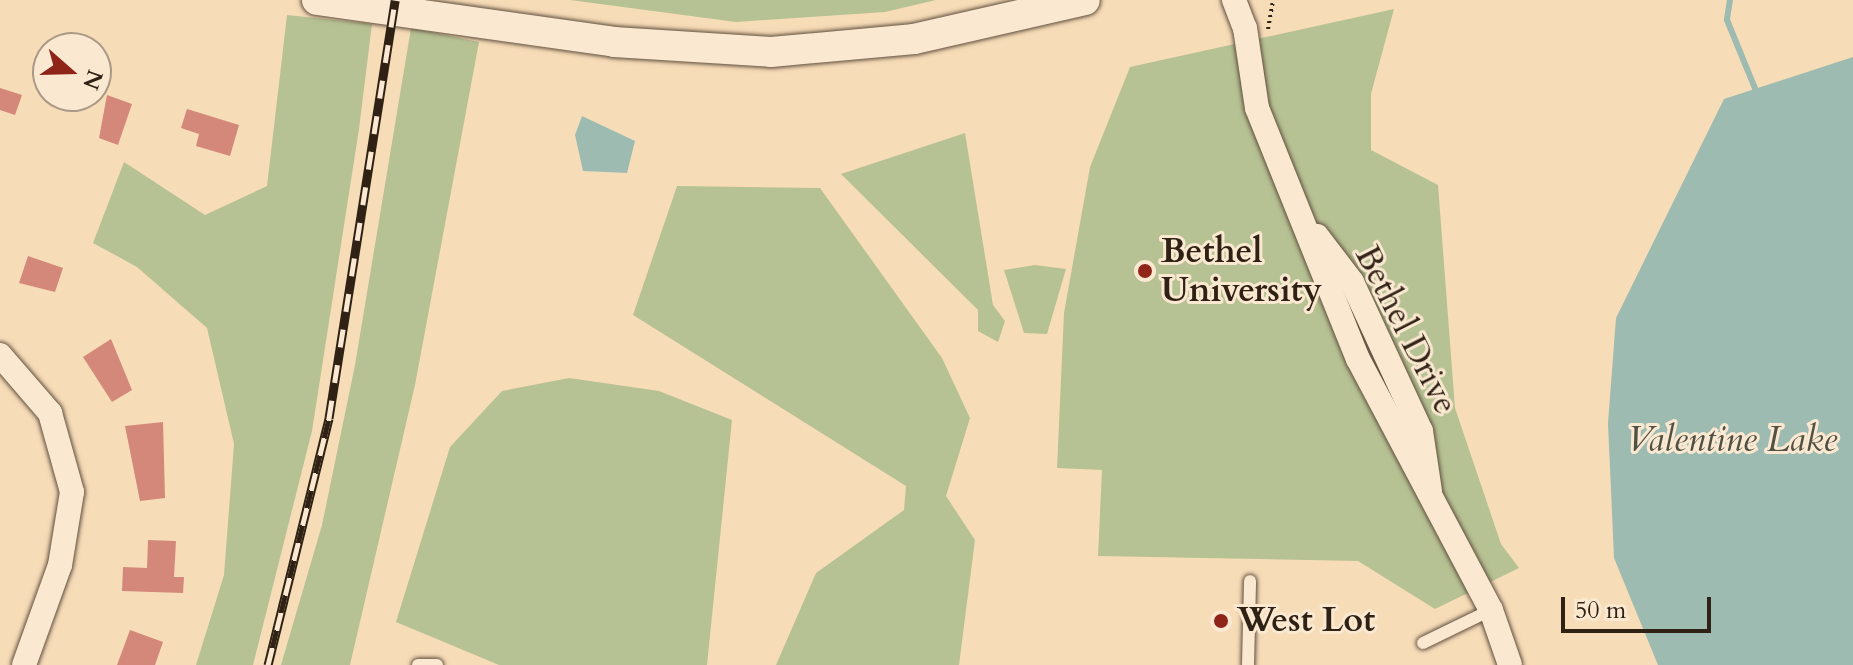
<!DOCTYPE html>
<html>
<head>
<meta charset="utf-8">
<style>
	body { margin:0 }
	#map { position:relative; width:1853px; height:665px; overflow:hidden; background:#f7dcb8; font-family:Cardo,serif }
	div>[style] { position:absolute }
	.green>* { inset:0; background:#b7c294 }
	.water>* { inset:0; background:#9dbbb0 }
	.stream>* { height:6px; margin:-3px; padding:0 3px; transform-origin:3px; border-radius:3px; background:#9dbbb0 }
	.building>* { inset:0; background:#d3887a }
	.path>* { height:4px; margin-top:-2px; transform-origin:0; background:repeating-linear-gradient(90deg,#2f2215 0 2px,transparent 0 6px) }
	.roads { filter:drop-shadow(0 0 2px #61503e) drop-shadow(0 0 2px #61503e) }
	.service>* { height:12px; margin:-6px; padding:0 6px; transform-origin:6px; border-radius:6px; background:#fae8d1 }
	.minor>* { height:24px; margin:-12px; padding:0 12px; transform-origin:12px; border-radius:12px; background:#fae8d1 }
	.tertiary>* { height:30px; margin:-15px; padding:0 15px; transform-origin:15px; border-radius:15px; background:#fae8d1 }
	.rail>* { height:9px; margin-top:-4.5px; transform-origin:0; background:repeating-linear-gradient(90deg,#fae8d1 0 18px,#2f2215 0 36px); box-sizing:border-box; border-block:2px solid #2f2215 }
	.dots>* { width:22px; height:22px; translate:-50% -50%; box-sizing:border-box; border:4px solid #fae8d1; border-radius:50% }
	span { translate:-50% -50%; white-space:nowrap; text-align:center; line-height:1.15; -webkit-text-stroke:6px #fae8d1; paint-order:stroke }
	.poi-label { font-size:34px; color:#2f2215; font-weight:700 }
	.left { translate:0 -50%; text-align:left }
	.street-label { font-size:34px; color:#2f2215 }
	.water-label { font-size:36px; color:#505044; font-style:italic }
	.north { position:absolute; left:32px; top:32px; width:80px; height:80px; box-sizing:border-box; background:#fae8d1; border:2px solid #a99986; border-radius:50%; rotate:110deg; font-size:22px; font-weight:700; line-height:32px; text-align:center; color:#2f2215 }
	.north::after { content:''; display:block; margin:auto; width:28px; height:36px; background:#8f2418; clip-path:polygon(50% 0,100% 100%,50% 72%,0 100%) }
	.scale { position:absolute; left:1561px; top:597px; width:150px; height:36px; box-sizing:border-box; border:4px solid #2f2215; border-top:0; padding-left:10px; font-size:24px; line-height:28px; white-space:nowrap; color:#2f2215; -webkit-text-stroke:6px #fae8d1; paint-order:stroke }
</style>
</head>
<body>
<div id="map">
	<div class="green">
		<i style="clip-path:polygon(570px 0,936px 0,885px 12px,736px 22px)"></i>
		<i style="clip-path:polygon(1394px 9px,1371px 94px,1371px 150px,1438px 185px,1455px 408px,1501px 544px,1519px 568px,1435px 609px,1358px 561px,1098px 556px,1102px 470px,1057px 468px,1064px 313px,1090px 167px,1130px 67px)"></i>
		<i style="clip-path:polygon(287px 15px,372px 24px,359px 129px,312px 431px,253px 665px,196px 665px,224px 575px,234px 444px,207px 328px,137px 267px,93px 243px,124px 162px,205px 215px,267px 186px)"></i>
		<i style="clip-path:polygon(411px 28px,479px 42px,415px 385px,350px 665px,281px 665px,322px 525px,355px 365px)"></i>
		<i style="clip-path:polygon(965px 133px,993px 305px,1005px 321px,998px 342px,978px 331px,978px 310px,841px 174px)"></i>
		<i style="clip-path:polygon(677px 186px,820px 188px,942px 358px,970px 418px,946px 496px,975px 540px,959px 665px,776px 665px,816px 573px,904px 510px,906px 486px,633px 315px)"></i>
		<i style="clip-path:polygon(1035px 265px,1066px 269px,1047px 334px,1024px 333px,1004px 270px)"></i>
		<i style="clip-path:polygon(569px 378px,659px 391px,732px 420px,707px 665px,499px 665px,396px 622px,450px 447px,502px 391px)"></i>
	</div>
	<div class="water">
		<i style="clip-path:polygon(1853px 57px,1853px 665px,1658px 665px,1614px 558px,1608px 423px,1616px 318px,1724px 99px)"></i>
		<i style="clip-path:polygon(582px 116px,635px 141px,627px 173px,583px 171px,575px 135px)"></i>
	</div>
	<div class="stream">
		<i style="left:1730px;top:0;width:20px;rotate:99deg"></i>
		<i style="left:1727px;top:20px;width:79px;rotate:67.7deg"></i>
	</div>
	<div class="building">
		<i style="clip-path:polygon(0 88px,22px 95px,15px 115px,0 110px)"></i>
		<i style="clip-path:polygon(107px 95px,132px 104px,118px 145px,99px 138px)"></i>
		<i style="clip-path:polygon(187px 109px,239px 125px,230px 156px,196px 146px,199px 134px,181px 128px)"></i>
		<i style="clip-path:polygon(28px 256px,63px 268px,55px 292px,19px 283px)"></i>
		<i style="clip-path:polygon(111px 339px,132px 390px,112px 402px,83px 357px)"></i>
		<i style="clip-path:polygon(163px 422px,165px 498px,140px 501px,125px 426px)"></i>
		<i style="clip-path:polygon(148px 540px,176px 541px,174px 577px,184px 577px,183px 593px,122px 591px,123px 567px,147px 568px)"></i>
		<i style="clip-path:polygon(130px 630px,163px 642px,155px 665px,117px 665px)"></i>
	</div>
	<div class="path">
		<i style="left:1268px;top:29px;width:29px;rotate:-80deg"></i>
	</div>
	<div class="roads">
		<div class="service">
			<i style="left:1423px;top:643px;width:76px;rotate:-25.9deg"></i>
			<i style="left:418px;top:665px;width:19px"></i>
			<i style="left:1248px;top:665px;width:84px;rotate:-88.6deg"></i>
		</div>
		<div class="minor">
			<i style="left:1234px;top:0;width:30px;rotate:69deg"></i>
			<i style="left:1245px;top:28px;width:81px;rotate:81.5deg"></i>
			<i style="left:1257px;top:108px;width:271px;rotate:68.1deg"></i>
			<i style="left:1358px;top:359px;width:284px;rotate:62.1deg"></i>
			<i style="left:1491px;top:610px;width:58px;rotate:70.9deg"></i>
			<i style="left:1317px;top:236px;width:58px;rotate:52.7deg"></i>
			<i style="left:1352px;top:282px;width:164px;rotate:65.2deg"></i>
			<i style="left:1421px;top:431px;width:61px;rotate:81.5deg"></i>
			<i style="left:0;top:355px;width:77px;rotate:49.2deg"></i>
			<i style="left:50px;top:413px;width:82px;rotate:74.4deg"></i>
			<i style="left:72px;top:492px;width:74px;rotate:99.3deg"></i>
			<i style="left:60px;top:565px;width:106px;rotate:109.8deg"></i>
		</div>
		<div class="tertiary">
			<i style="left:317px;top:0;width:300px;rotate:8deg"></i>
			<i style="left:614px;top:42px;width:157px;rotate:3.6deg"></i>
			<i style="left:771px;top:52px;width:144px;rotate:-5.2deg"></i>
			<i style="left:914px;top:39px;width:175px;rotate:-12.8deg"></i>
		</div>
	</div>
	<div class="rail">
		<i style="left:268px;top:665px;width:254px;rotate:-76.1deg"></i>
		<i style="left:329px;top:418px;width:423px;rotate:-81deg"></i>
	</div>
	<div class="dots">
		<i style="left:1145px;top:271px;background:#8f2418"></i>
		<i style="left:1221px;top:621px;background:#8f2418"></i>
	</div>
	<div class="poi-label">
		<span class="left" style="left:1161px;top:271px">Bethel<br>University</span>
		<span class="left" style="left:1237px;top:621px">West Lot</span>
	</div>
	<div class="street-label">
		<span style="left:1406px;top:330px;rotate:63deg">Bethel Drive</span>
	</div>
	<div class="water-label">
		<span style="left:1732px;top:440px">Valentine Lake</span>
	</div>
	<div class="north">N</div>
	<div class="scale">50 m</div>
</div>
</body>
</html>
